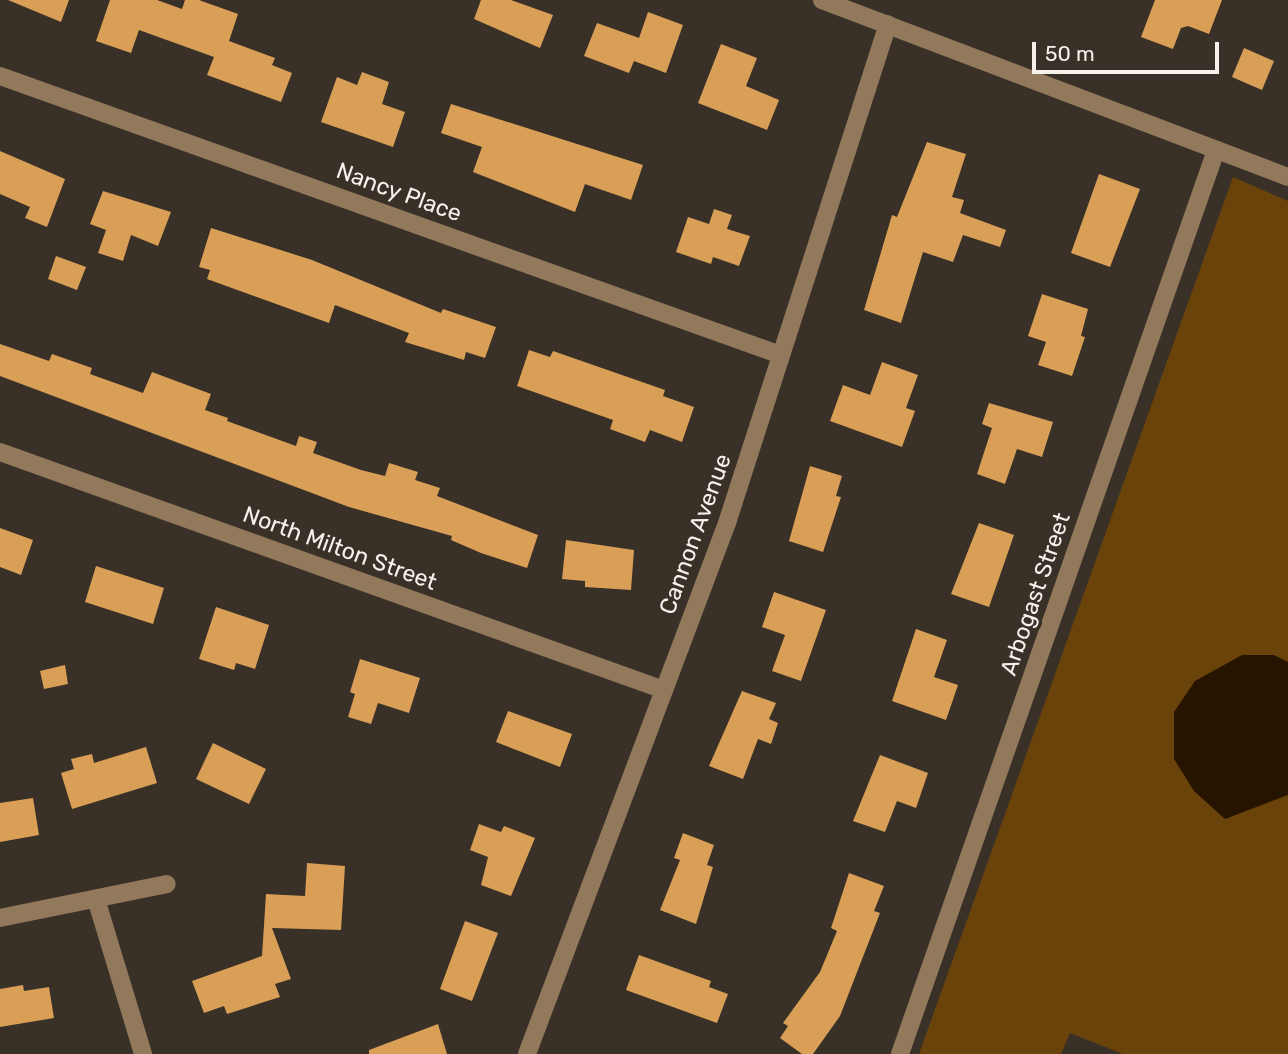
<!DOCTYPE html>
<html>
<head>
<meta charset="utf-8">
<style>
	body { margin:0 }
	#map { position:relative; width:1288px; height:1054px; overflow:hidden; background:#393128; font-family:Rubik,sans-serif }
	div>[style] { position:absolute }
	.green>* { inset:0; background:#694309 }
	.water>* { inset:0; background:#261400 }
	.building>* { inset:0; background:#da9f56 }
	.minor>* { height:18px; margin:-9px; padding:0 9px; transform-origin:9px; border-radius:9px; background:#92795c }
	span { translate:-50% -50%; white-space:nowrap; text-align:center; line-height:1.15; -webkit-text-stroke:7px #393128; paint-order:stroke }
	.street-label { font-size:23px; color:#f7f1eb }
	.scale { position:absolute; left:1032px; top:42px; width:187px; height:32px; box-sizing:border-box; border:4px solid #f7f1eb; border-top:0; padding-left:9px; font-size:21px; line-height:24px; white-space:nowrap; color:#f7f1eb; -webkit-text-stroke:5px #393128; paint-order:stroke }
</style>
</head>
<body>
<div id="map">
	<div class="green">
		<i style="clip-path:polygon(1233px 177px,1288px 201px,1288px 1054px,1123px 1054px,1070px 1033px,1061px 1054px,919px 1054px)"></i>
	</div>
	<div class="water">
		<i style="clip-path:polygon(1242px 655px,1274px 655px,1288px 662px,1288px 795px,1225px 819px,1194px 791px,1174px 759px,1174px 712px,1195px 681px)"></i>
	</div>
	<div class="building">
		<i style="clip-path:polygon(8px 0,69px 0,61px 22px)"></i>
		<i style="clip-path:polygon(110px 0,157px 0,182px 9px,185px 0,199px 0,238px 14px,229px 41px,275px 58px,272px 65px,292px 73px,281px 102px,207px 75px,214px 57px,139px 30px,131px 53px,96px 41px)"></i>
		<i style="clip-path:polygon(481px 0,511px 0,553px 15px,540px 48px,474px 19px)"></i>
		<i style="clip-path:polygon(1155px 0,1222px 0,1209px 34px,1188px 26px,1181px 28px,1173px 49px,1141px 37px)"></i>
		<i style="clip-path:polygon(648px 12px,683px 25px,666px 73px,634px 61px,629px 73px,584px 56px,597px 23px,639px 38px)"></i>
		<i style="clip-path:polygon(721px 44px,757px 58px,746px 86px,779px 100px,767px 130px,698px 103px)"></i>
		<i style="clip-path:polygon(1244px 48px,1274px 61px,1262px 90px,1232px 77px)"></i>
		<i style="clip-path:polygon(362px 72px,389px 82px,382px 104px,405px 112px,393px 147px,321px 122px,337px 77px,357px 85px)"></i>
		<i style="clip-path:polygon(451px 104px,643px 165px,631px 200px,585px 184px,575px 212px,473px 172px,482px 147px,441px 133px)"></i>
		<i style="clip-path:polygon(927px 142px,966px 154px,952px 197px,964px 200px,960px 213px,1006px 230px,1000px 247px,963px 235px,953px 262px,923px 252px,901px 323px,864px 310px,892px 215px,897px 217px)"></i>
		<i style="clip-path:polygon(0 151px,65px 179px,47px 227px,25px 218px,30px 207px,0 194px)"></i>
		<i style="clip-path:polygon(1099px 174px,1140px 189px,1110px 267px,1071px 253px)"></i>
		<i style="clip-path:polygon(103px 191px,171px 212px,158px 246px,131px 235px,123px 261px,98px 253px,106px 230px,90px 224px)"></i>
		<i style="clip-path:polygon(714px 209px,732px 215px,727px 229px,750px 236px,739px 266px,713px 257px,711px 264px,676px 252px,688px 217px,709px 224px)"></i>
		<i style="clip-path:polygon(211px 228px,312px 260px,441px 313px,443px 309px,496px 327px,485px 358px,466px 352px,464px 360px,405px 342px,409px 333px,335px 305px,329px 323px,207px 279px,210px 270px,199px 267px)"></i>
		<i style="clip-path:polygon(56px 256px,86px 267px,77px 290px,48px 279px)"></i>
		<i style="clip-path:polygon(1042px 294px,1088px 309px,1081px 336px,1085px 337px,1072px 376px,1038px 365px,1046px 342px,1028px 336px)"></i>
		<i style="clip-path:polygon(0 344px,49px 361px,52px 354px,92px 368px,90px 374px,143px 393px,152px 372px,211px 394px,205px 410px,228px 418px,227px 421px,296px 446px,299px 436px,317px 442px,313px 453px,361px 470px,385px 476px,389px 463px,418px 472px,415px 480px,440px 488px,437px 496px,538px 535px,527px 568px,481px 553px,451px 540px,452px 536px,349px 507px,0 376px)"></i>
		<i style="clip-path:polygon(529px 350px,550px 357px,553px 351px,665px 390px,663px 396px,694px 407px,682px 442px,650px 430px,645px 442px,610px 429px,613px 420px,517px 386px)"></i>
		<i style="clip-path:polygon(882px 362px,918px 375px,906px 408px,915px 411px,902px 447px,830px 421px,843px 385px,870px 395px)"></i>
		<i style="clip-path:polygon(989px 403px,1053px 422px,1042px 457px,1017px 449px,1005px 484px,977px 474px,992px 428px,982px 424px)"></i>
		<i style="clip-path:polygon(810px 466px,842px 476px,836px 496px,841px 497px,823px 552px,789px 541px)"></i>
		<i style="clip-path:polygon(979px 523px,1014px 535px,989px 607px,951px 594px)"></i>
		<i style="clip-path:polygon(0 528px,33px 540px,21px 575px,0 567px)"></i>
		<i style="clip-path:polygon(566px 540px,634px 550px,631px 590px,585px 587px,585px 581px,562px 579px)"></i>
		<i style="clip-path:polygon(96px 566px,164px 588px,153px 624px,85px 602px)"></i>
		<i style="clip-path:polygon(774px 592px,826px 610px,801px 681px,772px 671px,785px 635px,762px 627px)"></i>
		<i style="clip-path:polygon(216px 607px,269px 625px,255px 669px,236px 663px,234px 670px,199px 659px)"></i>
		<i style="clip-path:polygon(916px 629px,947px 640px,934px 677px,958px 685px,946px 720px,892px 701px)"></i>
		<i style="clip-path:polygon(360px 659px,420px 678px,409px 713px,378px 703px,371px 724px,348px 717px,355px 694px,350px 692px)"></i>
		<i style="clip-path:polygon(65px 665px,68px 684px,44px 689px,40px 671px)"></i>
		<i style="clip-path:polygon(742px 691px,776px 703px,769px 719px,778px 723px,771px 744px,758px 739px,743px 779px,709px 766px)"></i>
		<i style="clip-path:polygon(508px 711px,572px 734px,560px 767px,496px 742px)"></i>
		<i style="clip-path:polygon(213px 743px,266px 769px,249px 804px,196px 779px)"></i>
		<i style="clip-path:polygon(146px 747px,157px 783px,72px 809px,61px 773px,74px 769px,71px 759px,92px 754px,94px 763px)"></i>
		<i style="clip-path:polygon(880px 755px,928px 773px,916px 808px,897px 801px,885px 832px,853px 821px)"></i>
		<i style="clip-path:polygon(33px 798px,39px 835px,0 842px,0 803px)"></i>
		<i style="clip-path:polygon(479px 824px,501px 832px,504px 826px,535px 838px,511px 896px,481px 885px,488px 857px,470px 850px)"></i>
		<i style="clip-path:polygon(683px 833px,714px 845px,707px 865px,713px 867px,696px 924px,660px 910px,680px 860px,674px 858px)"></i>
		<i style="clip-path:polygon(307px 863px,345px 866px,341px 930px,272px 928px,291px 979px,275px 984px,280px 997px,227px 1014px,224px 1006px,204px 1013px,192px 981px,262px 956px,266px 894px,305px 896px)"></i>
		<i style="clip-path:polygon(849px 873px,884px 886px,874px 911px,880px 913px,840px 1016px,813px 1054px,802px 1054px,780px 1038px,788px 1026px,783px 1023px,820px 972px,837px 931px,831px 928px)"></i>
		<i style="clip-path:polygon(465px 921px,498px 933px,472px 1001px,440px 989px)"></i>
		<i style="clip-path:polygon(639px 955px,711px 981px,709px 987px,728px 994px,717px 1023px,626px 990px)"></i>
		<i style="clip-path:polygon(23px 985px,24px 991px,49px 987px,54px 1018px,0 1027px,0 989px)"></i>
		<i style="clip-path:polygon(438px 1024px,447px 1054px,369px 1054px,369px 1050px)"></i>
	</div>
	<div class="minor">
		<i style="left:822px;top:0;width:498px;rotate:20.8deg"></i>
		<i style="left:0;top:76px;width:829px;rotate:19.66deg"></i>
		<i style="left:0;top:452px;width:705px;rotate:19.72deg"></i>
		<i style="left:96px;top:899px;width:162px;rotate:73.1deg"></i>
		<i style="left:0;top:918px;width:170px;rotate:-11.5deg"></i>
		<i style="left:527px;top:1054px;width:567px;rotate:-69.36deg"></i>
		<i style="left:727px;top:523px;width:524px;rotate:-72.12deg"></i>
		<i style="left:900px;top:1054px;width:958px;rotate:-70.73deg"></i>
	</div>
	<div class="street-label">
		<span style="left:399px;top:192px;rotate:20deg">Nancy Place</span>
		<span style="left:695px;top:534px;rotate:-70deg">Cannon Avenue</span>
		<span style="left:340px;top:548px;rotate:20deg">North Milton Street</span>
		<span style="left:1035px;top:594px;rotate:-71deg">Arbogast Street</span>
	</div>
	<div class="scale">50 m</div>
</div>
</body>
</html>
